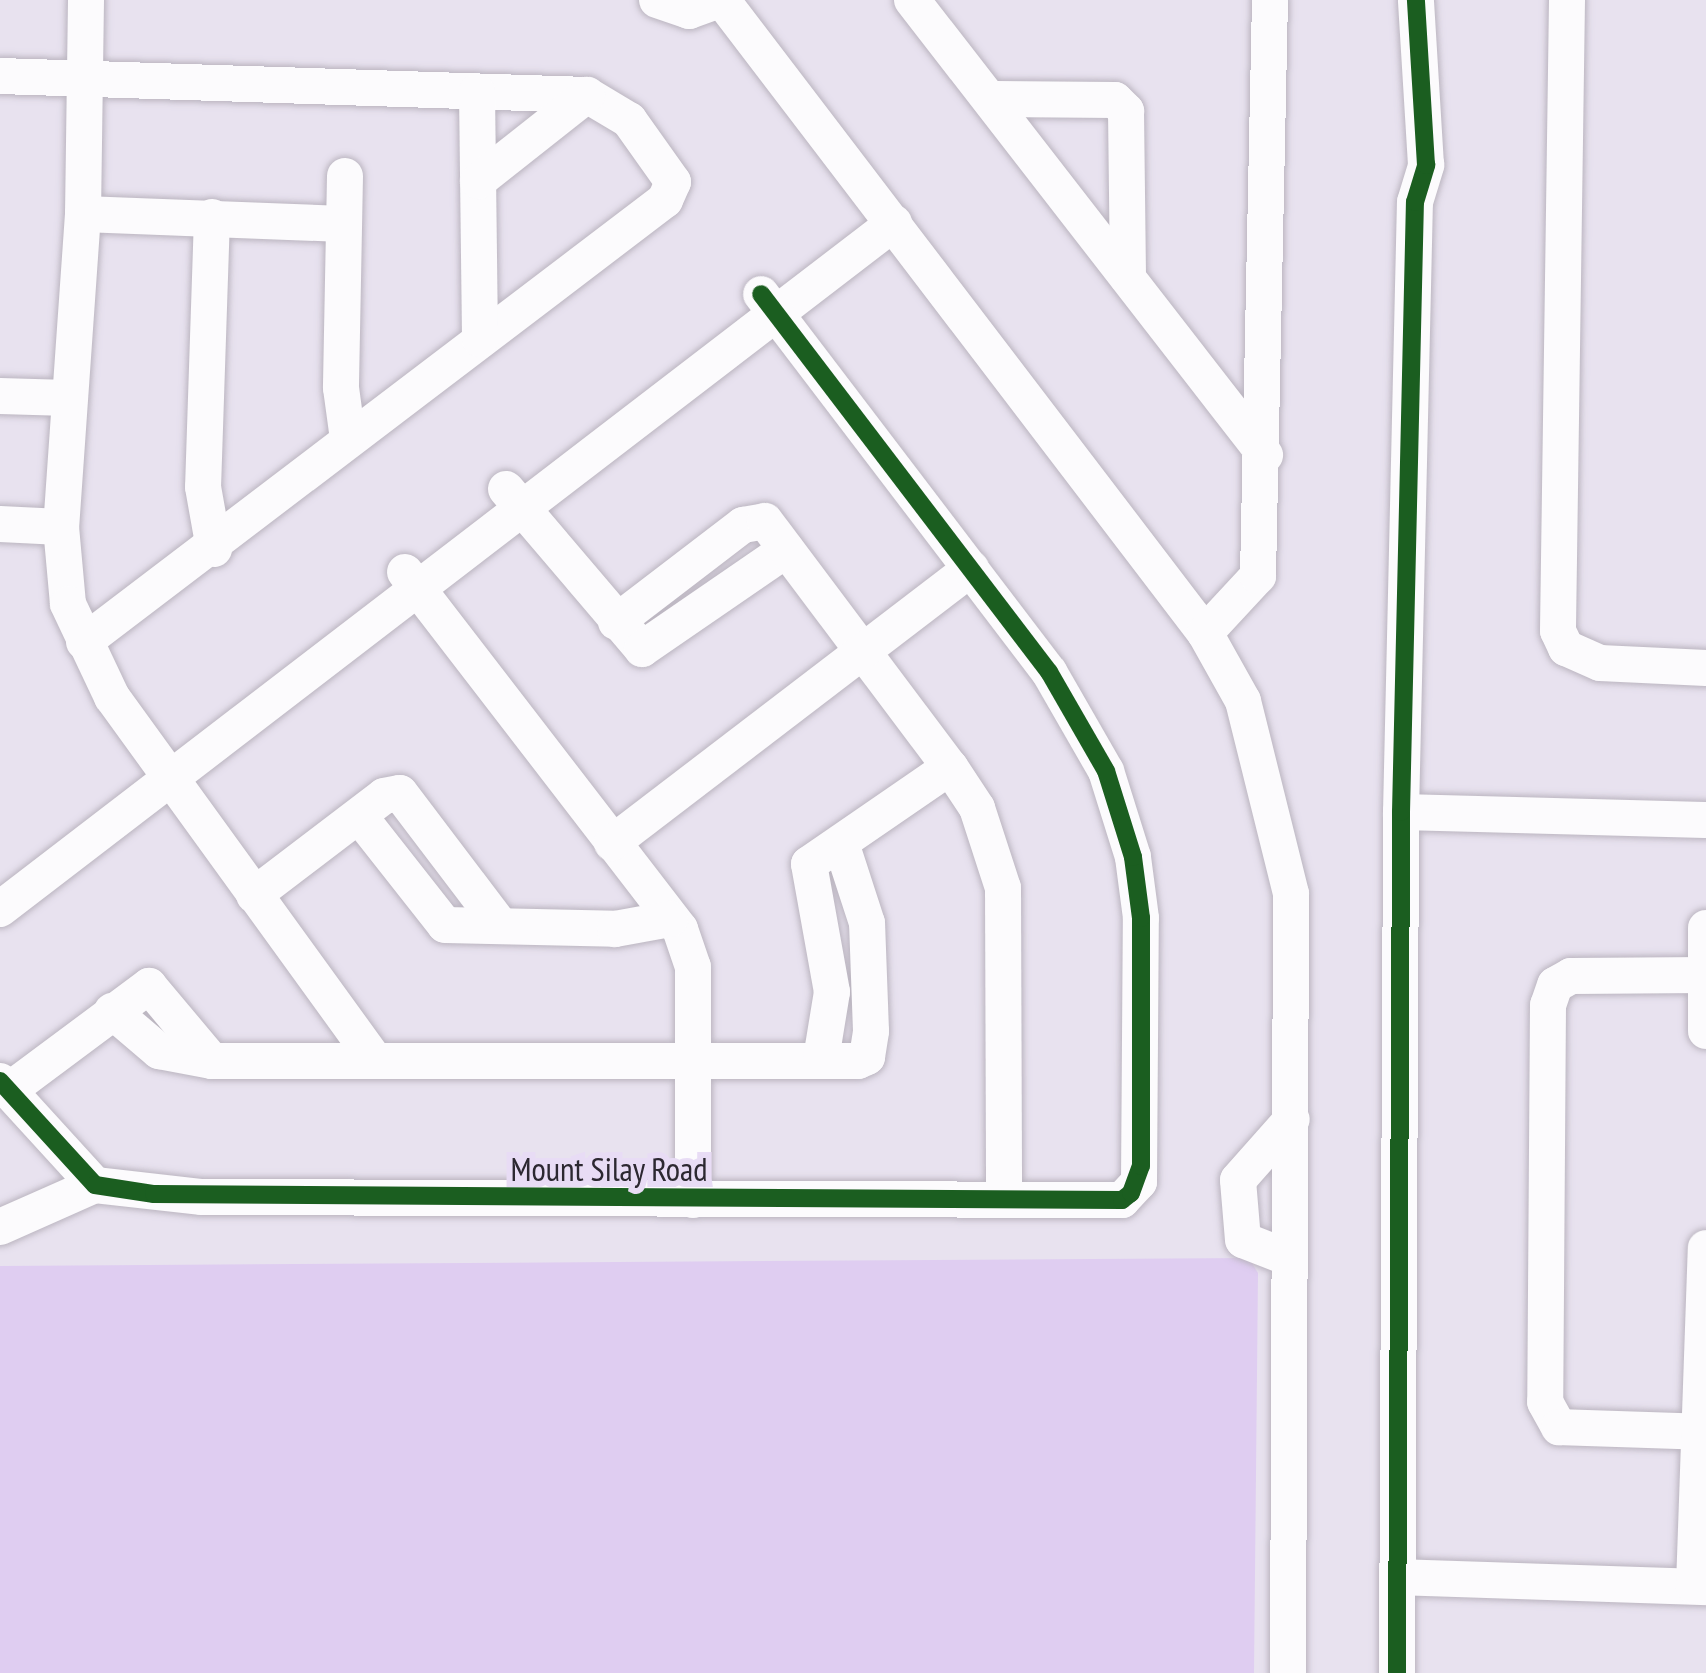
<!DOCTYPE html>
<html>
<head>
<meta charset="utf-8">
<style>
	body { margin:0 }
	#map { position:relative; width:1706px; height:1673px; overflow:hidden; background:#e8e2ef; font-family:"PT Sans Narrow",sans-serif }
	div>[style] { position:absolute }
	.green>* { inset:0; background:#dfcdf1 }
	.roads { filter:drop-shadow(0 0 3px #bbb5c0) drop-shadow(0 0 3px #bbb5c0) }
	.minor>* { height:36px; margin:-18px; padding:0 18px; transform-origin:18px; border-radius:18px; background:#fcfbfd }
	.cycleway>* { height:18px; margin:-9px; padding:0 9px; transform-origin:9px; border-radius:9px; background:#1b5e20 }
	span { translate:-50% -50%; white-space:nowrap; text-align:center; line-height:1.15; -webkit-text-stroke:12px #e8dcf5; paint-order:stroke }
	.street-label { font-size:33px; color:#2c2831 }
</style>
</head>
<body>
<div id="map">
	<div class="green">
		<i style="clip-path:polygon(1249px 1258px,1258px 1273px,1254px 1673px,0 1673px,0 1266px)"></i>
	</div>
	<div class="roads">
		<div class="minor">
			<i style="left:86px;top:0;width:214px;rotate:90.8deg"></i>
			<i style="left:83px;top:214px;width:314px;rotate:94deg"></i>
			<i style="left:61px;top:527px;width:77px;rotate:84.8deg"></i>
			<i style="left:68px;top:604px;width:103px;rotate:64.7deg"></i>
			<i style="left:112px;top:697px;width:442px;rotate:54.1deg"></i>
			<i style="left:657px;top:0;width:34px;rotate:19deg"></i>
			<i style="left:689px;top:11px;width:33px;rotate:-20deg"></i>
			<i style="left:722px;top:0;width:796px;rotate:52.66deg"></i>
			<i style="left:1205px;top:633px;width:78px;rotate:60.8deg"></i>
			<i style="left:1243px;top:701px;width:199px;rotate:76deg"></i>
			<i style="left:1291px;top:894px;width:779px;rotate:90.22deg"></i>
			<i style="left:912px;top:0;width:576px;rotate:52.19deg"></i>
			<i style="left:1567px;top:0;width:631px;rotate:90.82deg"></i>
			<i style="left:1558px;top:631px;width:19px;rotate:65deg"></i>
			<i style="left:1566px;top:648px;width:37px;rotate:24deg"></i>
			<i style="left:1600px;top:663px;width:106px;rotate:2.7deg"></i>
			<i style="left:0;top:76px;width:587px;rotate:1.85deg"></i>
			<i style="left:587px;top:95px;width:49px;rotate:30.8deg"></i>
			<i style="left:629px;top:120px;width:76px;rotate:54.6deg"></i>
			<i style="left:673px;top:182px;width:20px;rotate:114deg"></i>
			<i style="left:665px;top:200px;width:730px;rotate:142.74deg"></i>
			<i style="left:477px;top:92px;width:247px;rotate:89.3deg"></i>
			<i style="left:995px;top:99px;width:120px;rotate:0.5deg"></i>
			<i style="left:1115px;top:100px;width:16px;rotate:45deg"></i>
			<i style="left:1126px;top:111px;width:167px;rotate:89.3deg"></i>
			<i style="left:345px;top:176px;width:212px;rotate:91.1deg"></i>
			<i style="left:341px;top:388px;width:51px;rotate:82.2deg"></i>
			<i style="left:478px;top:181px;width:139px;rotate:-38.3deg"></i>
			<i style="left:83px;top:214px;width:260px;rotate:2.2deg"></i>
			<i style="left:212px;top:217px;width:270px;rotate:91.9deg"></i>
			<i style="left:203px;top:487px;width:63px;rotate:79.9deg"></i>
			<i style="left:0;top:396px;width:68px;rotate:1.7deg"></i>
			<i style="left:506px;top:489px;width:210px;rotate:49.6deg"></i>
			<i style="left:642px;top:649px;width:175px;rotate:-34.5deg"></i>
			<i style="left:0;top:524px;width:61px;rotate:2.8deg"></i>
			<i style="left:405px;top:572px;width:451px;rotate:52.4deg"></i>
			<i style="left:680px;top:929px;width:40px;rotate:71.1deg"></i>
			<i style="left:693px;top:967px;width:233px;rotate:90deg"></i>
			<i style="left:616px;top:622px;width:160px;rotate:-37.4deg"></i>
			<i style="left:743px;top:525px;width:22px;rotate:-10deg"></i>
			<i style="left:765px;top:521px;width:308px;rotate:53.1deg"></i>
			<i style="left:950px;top:767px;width:49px;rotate:56.6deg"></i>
			<i style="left:977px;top:808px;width:84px;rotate:72deg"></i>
			<i style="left:1003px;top:888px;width:308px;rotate:89.8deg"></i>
			<i style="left:1205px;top:633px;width:78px;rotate:-47.1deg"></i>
			<i style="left:1258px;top:576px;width:576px;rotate:-88.81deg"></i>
			<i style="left:1401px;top:812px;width:305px;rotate:1.5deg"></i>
			<i style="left:360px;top:817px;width:137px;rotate:51.8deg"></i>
			<i style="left:445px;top:925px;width:170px;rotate:1.3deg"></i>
			<i style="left:615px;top:929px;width:56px;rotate:-10.3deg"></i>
			<i style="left:612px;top:843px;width:452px;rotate:-37.4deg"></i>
			<i style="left:254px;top:895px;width:163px;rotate:-37.3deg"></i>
			<i style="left:384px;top:796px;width:16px;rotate:-11deg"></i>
			<i style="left:400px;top:793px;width:167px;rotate:52.8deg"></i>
			<i style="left:0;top:909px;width:1127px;rotate:-37.5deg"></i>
			<i style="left:1706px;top:928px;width:103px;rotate:90deg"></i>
			<i style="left:1706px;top:975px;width:135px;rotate:179.6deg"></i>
			<i style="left:1571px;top:976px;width:18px;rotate:151deg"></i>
			<i style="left:1555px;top:985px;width:21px;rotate:109deg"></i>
			<i style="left:1548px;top:1005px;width:397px;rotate:90.4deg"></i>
			<i style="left:1545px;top:1402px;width:29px;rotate:61deg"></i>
			<i style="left:1559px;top:1427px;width:147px;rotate:1.9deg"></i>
			<i style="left:112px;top:1011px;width:62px;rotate:40.4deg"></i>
			<i style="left:159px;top:1051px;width:54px;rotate:10.7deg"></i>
			<i style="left:212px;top:1061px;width:646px"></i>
			<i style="left:858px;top:1061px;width:10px;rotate:-24deg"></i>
			<i style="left:867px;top:1057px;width:26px;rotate:-81deg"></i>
			<i style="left:871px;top:1031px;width:108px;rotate:-92.1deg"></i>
			<i style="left:867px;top:923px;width:84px;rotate:-108deg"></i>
			<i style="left:821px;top:1059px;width:68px;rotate:-80.7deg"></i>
			<i style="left:832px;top:992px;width:130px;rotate:-100.2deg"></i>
			<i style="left:809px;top:864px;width:171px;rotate:-34.5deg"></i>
			<i style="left:0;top:1081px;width:141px;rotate:47.6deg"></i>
			<i style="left:8px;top:1091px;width:176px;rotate:-36.7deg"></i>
			<i style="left:149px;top:986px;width:98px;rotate:50deg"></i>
			<i style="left:95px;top:1185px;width:108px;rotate:6.4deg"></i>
			<i style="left:202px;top:1197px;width:920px;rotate:0.19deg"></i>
			<i style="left:1122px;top:1200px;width:25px;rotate:-47deg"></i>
			<i style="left:1139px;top:1182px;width:264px;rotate:-89.6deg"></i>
			<i style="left:1141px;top:918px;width:62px;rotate:-97.5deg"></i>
			<i style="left:1133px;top:857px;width:90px;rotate:-107.4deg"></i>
			<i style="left:1106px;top:771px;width:114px;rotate:-119.9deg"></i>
			<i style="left:1049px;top:672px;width:475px;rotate:-127.3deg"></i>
			<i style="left:0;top:1227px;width:104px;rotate:-23.9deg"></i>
			<i style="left:1289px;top:1258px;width:49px;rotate:-158.6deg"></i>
			<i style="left:1243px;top:1240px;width:60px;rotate:-94.8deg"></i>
			<i style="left:1238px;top:1180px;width:81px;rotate:-48.5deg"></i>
			<i style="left:1398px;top:1577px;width:308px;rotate:1.9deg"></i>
			<i style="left:1694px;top:1586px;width:338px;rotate:-88deg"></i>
			<i style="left:1397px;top:1673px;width:861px;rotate:-89.73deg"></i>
			<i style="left:1401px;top:812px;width:610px;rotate:-88.69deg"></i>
			<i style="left:1415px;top:202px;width:39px;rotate:-73deg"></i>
			<i style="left:1426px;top:165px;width:165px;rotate:-93.5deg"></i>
		</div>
	</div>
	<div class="cycleway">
		<i style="left:0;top:1081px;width:141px;rotate:47.6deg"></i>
		<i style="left:95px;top:1185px;width:60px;rotate:8.7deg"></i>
		<i style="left:154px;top:1194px;width:968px;rotate:0.36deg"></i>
		<i style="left:1122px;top:1200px;width:11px;rotate:-38deg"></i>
		<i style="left:1131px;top:1193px;width:29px;rotate:-70deg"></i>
		<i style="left:1141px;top:1166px;width:248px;rotate:-90deg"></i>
		<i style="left:1141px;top:918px;width:62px;rotate:-97.5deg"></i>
		<i style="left:1133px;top:857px;width:90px;rotate:-107.4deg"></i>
		<i style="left:1106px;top:771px;width:114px;rotate:-119.9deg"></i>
		<i style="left:1049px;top:672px;width:475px;rotate:-127.3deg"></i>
		<i style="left:1397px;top:1673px;width:861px;rotate:-89.73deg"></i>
		<i style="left:1401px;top:812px;width:610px;rotate:-88.69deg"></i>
		<i style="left:1415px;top:202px;width:39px;rotate:-73deg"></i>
		<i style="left:1426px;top:165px;width:165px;rotate:-93.5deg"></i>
	</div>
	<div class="street-label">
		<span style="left:609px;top:1169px">Mount Silay Road</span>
	</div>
</div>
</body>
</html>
